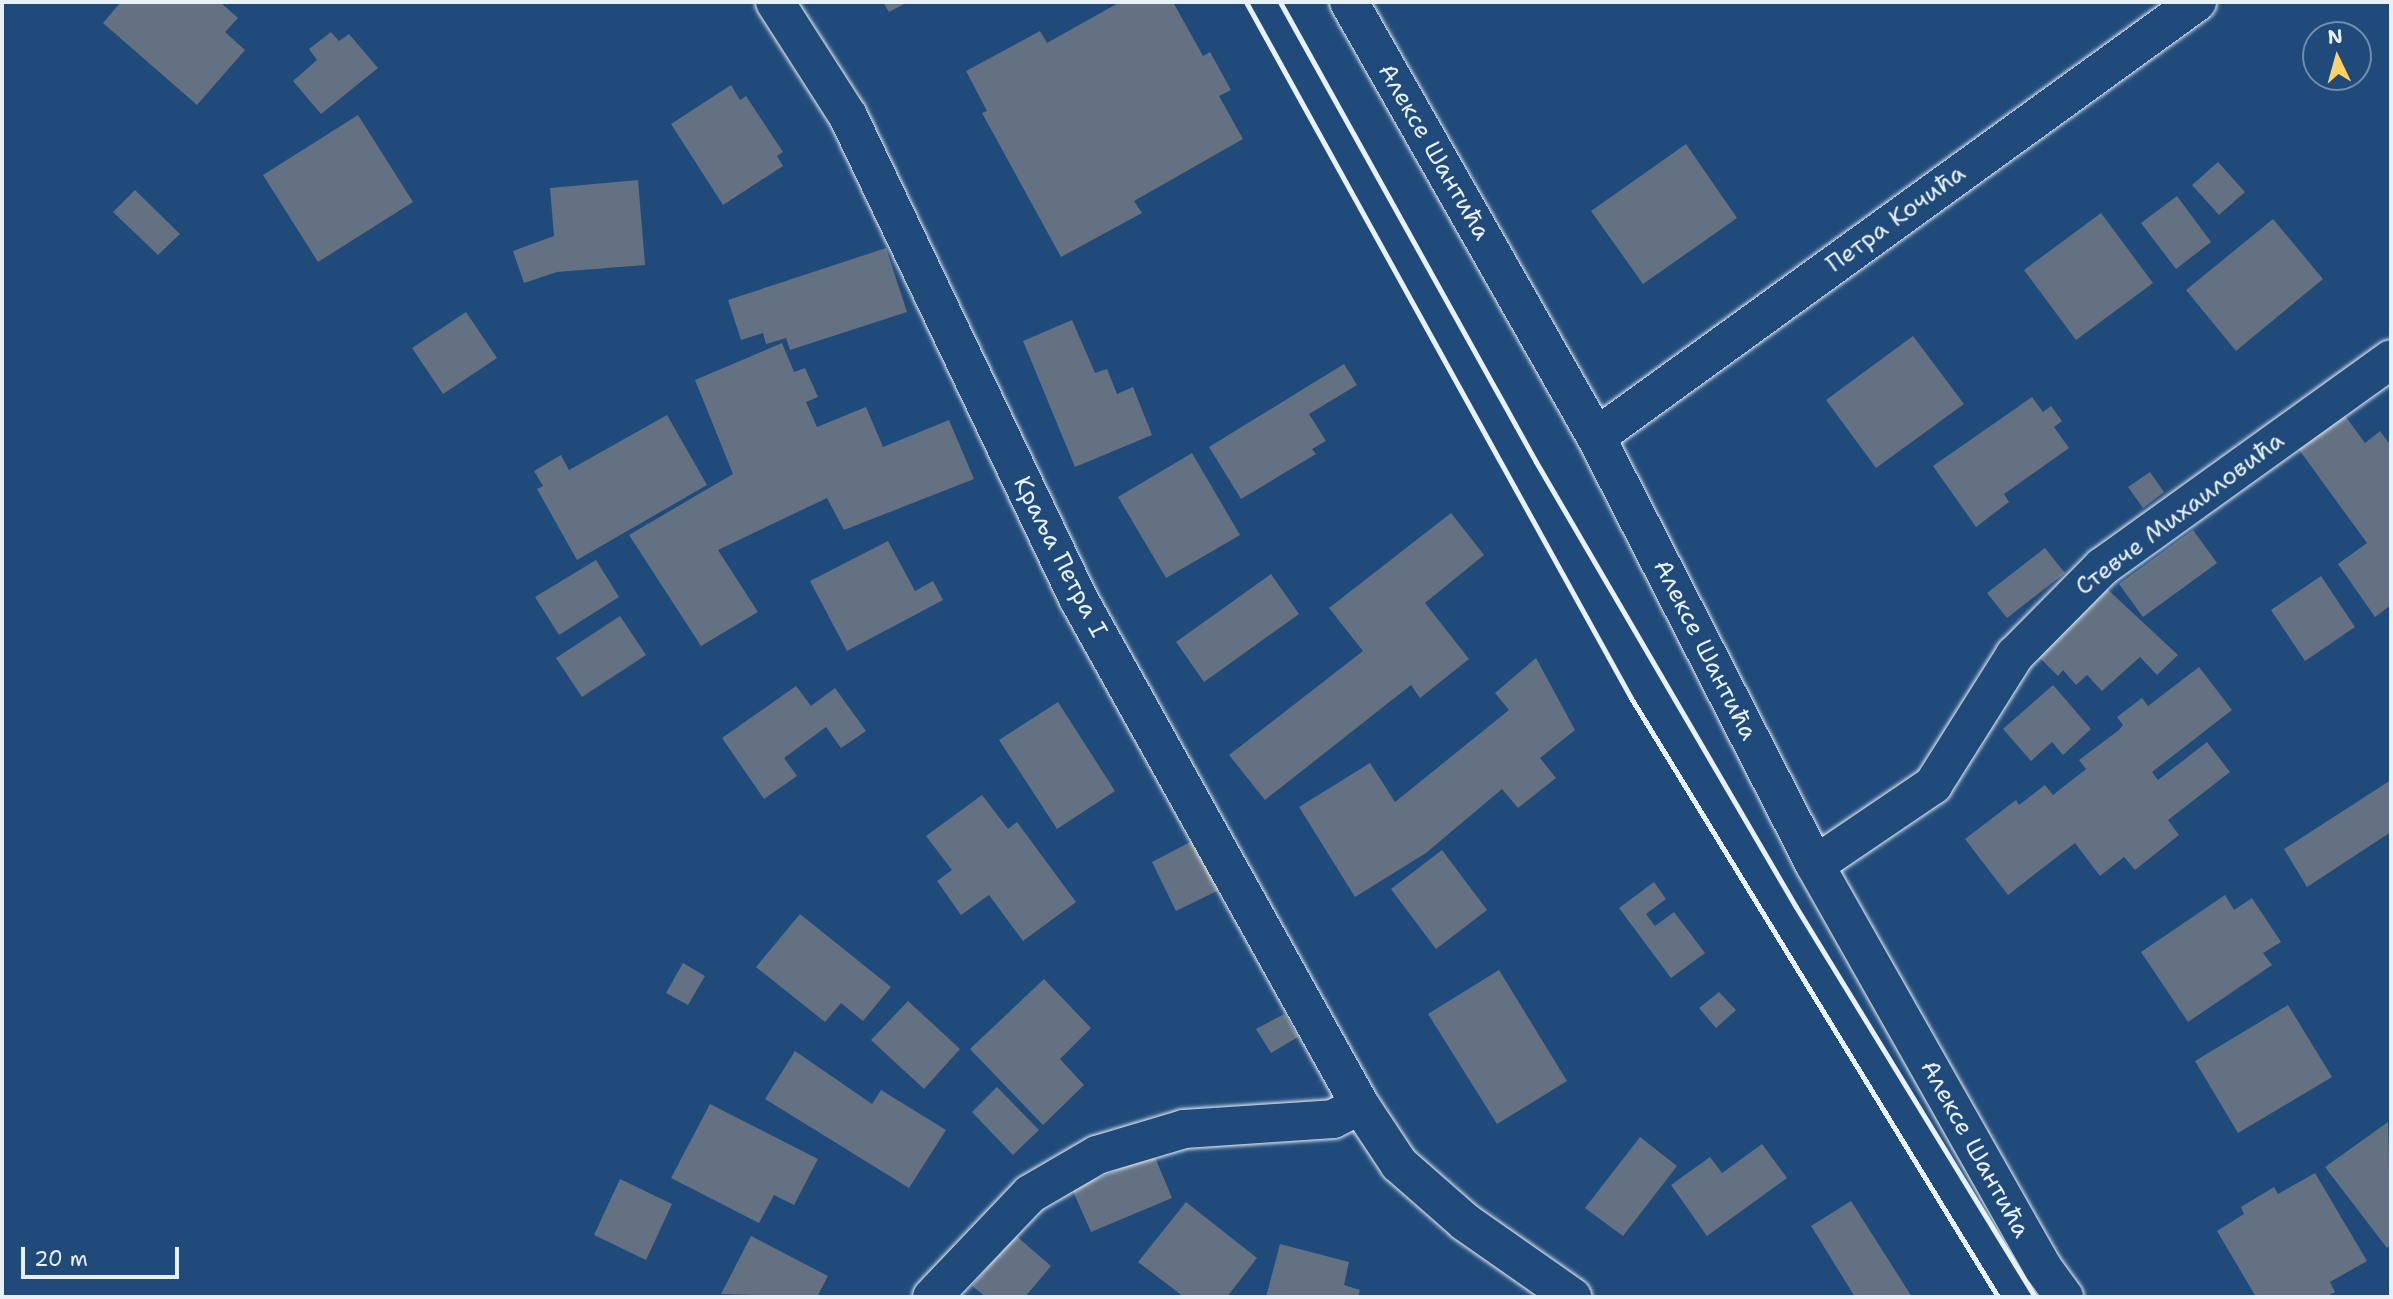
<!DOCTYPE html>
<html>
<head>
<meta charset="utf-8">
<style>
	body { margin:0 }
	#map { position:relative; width:2393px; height:1299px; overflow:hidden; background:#1f4a7a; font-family:"Shantell Sans",sans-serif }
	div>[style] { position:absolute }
	.building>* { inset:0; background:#647183 }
	.roads { filter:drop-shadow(0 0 2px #e8f1f8) drop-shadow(0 0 2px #e8f1f8) }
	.street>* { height:38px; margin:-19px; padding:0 19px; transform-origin:19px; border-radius:19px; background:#1f4a7a }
	.rail>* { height:5px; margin:-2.5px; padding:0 2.5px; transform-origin:2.5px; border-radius:2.5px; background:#e8f1f8 }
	span { translate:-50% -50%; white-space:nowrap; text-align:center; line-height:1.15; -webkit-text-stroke:5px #1f4a7a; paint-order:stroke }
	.street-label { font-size:24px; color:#e8f1f8 }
	.frame { position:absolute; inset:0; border:4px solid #e8f1f8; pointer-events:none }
	.north { position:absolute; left:2302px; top:21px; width:70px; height:70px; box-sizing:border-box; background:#1f4a7a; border:2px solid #6f8dac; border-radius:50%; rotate:355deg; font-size:19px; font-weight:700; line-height:28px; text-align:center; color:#e8f1f8 }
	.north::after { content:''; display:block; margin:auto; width:24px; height:32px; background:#ffd166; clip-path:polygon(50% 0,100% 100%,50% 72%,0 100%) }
	.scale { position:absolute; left:21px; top:1247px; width:158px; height:32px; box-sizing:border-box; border:4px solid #e8f1f8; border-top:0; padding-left:9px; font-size:21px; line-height:24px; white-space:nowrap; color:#e8f1f8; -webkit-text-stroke:5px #1f4a7a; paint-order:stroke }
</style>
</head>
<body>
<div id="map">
	<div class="building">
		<i style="clip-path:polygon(121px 2px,220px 2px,238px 18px,225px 32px,245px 50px,197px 105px,103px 23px)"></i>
		<i style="clip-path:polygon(883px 2px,908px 2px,889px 12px)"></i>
		<i style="clip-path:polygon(1120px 2px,1173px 2px,1203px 56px,1210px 52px,1231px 90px,1219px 96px,1243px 139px,1134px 201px,1142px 213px,1061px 257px,982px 113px,987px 111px,966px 71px,1040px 31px,1047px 43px)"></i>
		<i style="clip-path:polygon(331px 32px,339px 41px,349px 34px,378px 68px,321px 114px,293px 81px,317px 60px,309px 49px)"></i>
		<i style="clip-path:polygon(731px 85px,740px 100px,746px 96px,783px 152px,777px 156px,783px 166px,723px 205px,671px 124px)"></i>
		<i style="clip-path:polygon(358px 115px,413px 202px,318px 262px,263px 175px)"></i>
		<i style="clip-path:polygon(1686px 144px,1737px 218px,1643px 284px,1591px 211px)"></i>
		<i style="clip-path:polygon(2218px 162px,2245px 192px,2219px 215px,2192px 185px)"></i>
		<i style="clip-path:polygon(638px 180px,645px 265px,557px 272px,524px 283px,513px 251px,554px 236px,550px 188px)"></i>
		<i style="clip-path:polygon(135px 190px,180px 234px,158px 255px,113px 212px)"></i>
		<i style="clip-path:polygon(2177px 196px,2211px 242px,2176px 269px,2141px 223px)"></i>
		<i style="clip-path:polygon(2101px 213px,2153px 283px,2076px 340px,2024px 270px)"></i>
		<i style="clip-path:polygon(2273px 219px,2323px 279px,2236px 351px,2186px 290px)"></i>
		<i style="clip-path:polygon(886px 248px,907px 312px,790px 350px,786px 338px,766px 344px,763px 333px,741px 340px,728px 300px)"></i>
		<i style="clip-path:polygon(466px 312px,497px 358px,443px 394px,412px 348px)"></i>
		<i style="clip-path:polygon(1072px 320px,1095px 373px,1107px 369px,1117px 394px,1133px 387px,1152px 435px,1075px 467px,1023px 341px)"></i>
		<i style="clip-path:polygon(1913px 336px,1964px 404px,1876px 468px,1826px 400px)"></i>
		<i style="clip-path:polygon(782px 343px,794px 372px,805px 368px,818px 397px,806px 402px,817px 427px,866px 407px,883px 447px,949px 420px,974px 479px,844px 530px,827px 498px,718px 550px,758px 612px,701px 646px,629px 535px,733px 474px,695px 380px)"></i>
		<i style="clip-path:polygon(1344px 364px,1357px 385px,1309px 414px,1326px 441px,1312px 449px,1316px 454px,1241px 499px,1209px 447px)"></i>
		<i style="clip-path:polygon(2032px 397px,2043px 412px,2051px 406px,2062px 421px,2054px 427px,2069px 448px,2004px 494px,2009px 502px,1976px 527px,1933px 466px)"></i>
		<i style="clip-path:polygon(2343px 413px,2365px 443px,2380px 431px,2391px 446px,2391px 605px,2375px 617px,2338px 564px,2367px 543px,2297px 447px)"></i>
		<i style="clip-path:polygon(667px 415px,707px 485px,577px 560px,537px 489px,543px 486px,534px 471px,561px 455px,569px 470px)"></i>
		<i style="clip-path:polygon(1192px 453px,1240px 535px,1166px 578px,1118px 497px)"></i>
		<i style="clip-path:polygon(2150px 472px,2164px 492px,2143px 508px,2128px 487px)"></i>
		<i style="clip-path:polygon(1451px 513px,1484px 555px,1425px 603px,1469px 659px,1420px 698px,1411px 685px,1265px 800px,1229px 755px,1363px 651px,1329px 608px)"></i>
		<i style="clip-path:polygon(2193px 530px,2217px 563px,2143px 617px,2119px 584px)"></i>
		<i style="clip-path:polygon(888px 541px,915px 591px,933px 581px,943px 600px,847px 651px,810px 581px)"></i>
		<i style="clip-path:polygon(2045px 548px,2065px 573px,2007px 618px,1987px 593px)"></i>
		<i style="clip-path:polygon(596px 560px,619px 597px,559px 635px,535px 597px)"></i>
		<i style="clip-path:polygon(1271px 574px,1299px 614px,1204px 682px,1176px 642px)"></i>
		<i style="clip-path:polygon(2321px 576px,2355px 627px,2305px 661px,2271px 610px)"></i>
		<i style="clip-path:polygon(2105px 587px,2178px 655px,2157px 675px,2140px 657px,2102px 691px,2087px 675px,2076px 685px,2063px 670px,2058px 676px,2034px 652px)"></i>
		<i style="clip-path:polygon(620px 616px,646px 655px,582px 697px,556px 658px)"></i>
		<i style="clip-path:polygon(1536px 658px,1575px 730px,1540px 758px,1556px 778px,1518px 808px,1502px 789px,1426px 853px,1355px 897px,1299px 807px,1370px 763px,1395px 802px,1509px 710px,1495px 693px)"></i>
		<i style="clip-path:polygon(2199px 667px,2232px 710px,2152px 772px,2158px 780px,2207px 742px,2230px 772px,2168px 820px,2179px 835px,2135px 870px,2124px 857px,2100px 876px,2075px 843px,2008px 895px,1965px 839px,2016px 800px,2019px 805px,2045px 785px,2053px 795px,2086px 769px,2079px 760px,2119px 730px,2123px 725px,2117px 717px,2142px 698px,2148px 706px)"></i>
		<i style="clip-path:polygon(2053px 685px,2091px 729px,2063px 755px,2052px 742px,2031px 761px,2003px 729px)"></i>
		<i style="clip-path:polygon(796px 686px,811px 706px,835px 688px,866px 731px,841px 748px,826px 727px,784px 758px,797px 776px,764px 799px,722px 738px)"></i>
		<i style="clip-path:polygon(1058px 702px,1115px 791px,1057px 829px,999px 740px)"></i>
		<i style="clip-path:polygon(2391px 780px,2391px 832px,2307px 887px,2284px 849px)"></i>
		<i style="clip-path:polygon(982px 795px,1008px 829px,1017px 822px,1076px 902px,1023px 941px,989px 895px,961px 915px,937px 881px,952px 870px,926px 836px)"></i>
		<i style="clip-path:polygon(1198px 838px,1223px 888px,1176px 911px,1152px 862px)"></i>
		<i style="clip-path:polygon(1442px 850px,1487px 910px,1436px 949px,1391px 889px)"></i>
		<i style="clip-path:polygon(1654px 882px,1666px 899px,1646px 914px,1655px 926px,1674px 912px,1705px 953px,1671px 978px,1619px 908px)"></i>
		<i style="clip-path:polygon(2225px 895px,2234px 910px,2252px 898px,2281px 942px,2263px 953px,2272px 965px,2188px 1022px,2141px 952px)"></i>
		<i style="clip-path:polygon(800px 914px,891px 987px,863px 1021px,841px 1003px,825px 1022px,756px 967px)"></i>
		<i style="clip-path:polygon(683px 963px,705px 976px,688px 1005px,666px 993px)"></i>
		<i style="clip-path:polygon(1499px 970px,1567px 1081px,1497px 1124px,1428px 1014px)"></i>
		<i style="clip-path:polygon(1044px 979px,1091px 1028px,1060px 1059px,1084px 1085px,1043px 1125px,970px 1049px)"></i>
		<i style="clip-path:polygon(1719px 992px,1736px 1010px,1716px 1028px,1699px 1008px)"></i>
		<i style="clip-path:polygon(908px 1001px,960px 1049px,924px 1089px,871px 1040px)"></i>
		<i style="clip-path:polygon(2288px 1005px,2332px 1077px,2238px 1133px,2195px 1061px)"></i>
		<i style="clip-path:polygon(1284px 1014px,1298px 1037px,1271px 1053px,1256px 1029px)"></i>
		<i style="clip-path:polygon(795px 1051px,872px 1104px,881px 1090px,946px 1130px,909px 1188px,765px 1099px)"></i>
		<i style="clip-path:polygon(997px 1087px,1039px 1130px,1013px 1155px,972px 1112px)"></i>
		<i style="clip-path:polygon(710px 1104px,818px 1159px,794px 1205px,774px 1195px,759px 1223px,671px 1178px)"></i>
		<i style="clip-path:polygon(2388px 1122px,2391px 1245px,2387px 1248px,2325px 1167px)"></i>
		<i style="clip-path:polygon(1640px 1137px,1677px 1166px,1623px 1236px,1585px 1208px)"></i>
		<i style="clip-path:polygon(1762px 1144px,1787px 1178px,1707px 1236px,1671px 1185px,1710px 1157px,1722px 1173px)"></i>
		<i style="clip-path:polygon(1154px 1155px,1172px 1198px,1091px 1232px,1072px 1189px)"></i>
		<i style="clip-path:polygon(2315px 1173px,2367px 1261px,2330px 1282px,2335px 1292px,2325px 1297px,2256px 1297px,2217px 1231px,2244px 1214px,2241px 1207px,2274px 1187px,2278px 1194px)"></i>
		<i style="clip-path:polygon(620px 1179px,672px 1204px,646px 1260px,594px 1235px)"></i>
		<i style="clip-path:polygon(1851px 1201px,1912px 1297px,1855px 1297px,1811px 1226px)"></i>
		<i style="clip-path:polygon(1186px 1202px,1257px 1258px,1227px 1297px,1184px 1297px,1138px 1262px)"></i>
		<i style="clip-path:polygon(1015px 1235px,1051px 1266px,1025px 1297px,986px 1297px,972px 1286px)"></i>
		<i style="clip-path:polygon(751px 1236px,828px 1276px,817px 1297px,721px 1294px)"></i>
		<i style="clip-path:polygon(1280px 1244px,1349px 1262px,1344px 1285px,1360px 1290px,1358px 1297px,1266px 1297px)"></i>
	</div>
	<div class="roads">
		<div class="street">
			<i style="left:775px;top:2px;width:135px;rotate:57.4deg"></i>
			<i style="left:848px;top:116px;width:534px;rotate:64.49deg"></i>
			<i style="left:1078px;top:598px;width:580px;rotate:60.92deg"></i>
			<i style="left:1360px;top:1105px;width:71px;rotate:56.5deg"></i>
			<i style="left:1399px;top:1164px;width:88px;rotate:41.3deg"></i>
			<i style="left:1465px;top:1222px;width:131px;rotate:35deg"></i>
			<i style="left:1349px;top:2px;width:500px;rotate:60.41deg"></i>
			<i style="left:1596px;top:437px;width:481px;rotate:62.9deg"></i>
			<i style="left:1815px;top:865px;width:463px;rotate:60.5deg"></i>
			<i style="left:2043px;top:1268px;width:36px;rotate:54deg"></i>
			<i style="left:1596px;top:437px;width:742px;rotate:-35.9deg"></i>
			<i style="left:1815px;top:865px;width:143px;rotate:-34.1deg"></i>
			<i style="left:1933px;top:785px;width:154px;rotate:-57.8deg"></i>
			<i style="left:2015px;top:655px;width:124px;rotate:-45.3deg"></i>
			<i style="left:2102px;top:567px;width:356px;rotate:-35.7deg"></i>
			<i style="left:932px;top:1297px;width:142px;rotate:-46.4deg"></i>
			<i style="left:1030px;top:1194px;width:78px;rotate:-30.2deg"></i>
			<i style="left:1097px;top:1155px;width:91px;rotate:-16.6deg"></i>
			<i style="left:1184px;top:1129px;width:149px;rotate:-3.8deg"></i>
			<i style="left:1333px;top:1119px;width:30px;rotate:-27deg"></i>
		</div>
	</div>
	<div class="rail">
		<i style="left:1246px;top:2px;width:795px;rotate:61.05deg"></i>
		<i style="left:1631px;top:698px;width:702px;rotate:58.5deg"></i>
		<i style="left:1280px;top:2px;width:526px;rotate:60.9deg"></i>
		<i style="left:1536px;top:462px;width:515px;rotate:59.7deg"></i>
		<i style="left:1796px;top:907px;width:457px;rotate:58.5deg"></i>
	</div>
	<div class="street-label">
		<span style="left:1434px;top:152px;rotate:60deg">Алексе Шантића</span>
		<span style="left:1896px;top:219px;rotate:-36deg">Петра Кочића</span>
		<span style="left:2180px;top:514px;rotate:-37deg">Стевче Михаиловића</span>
		<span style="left:1060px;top:557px;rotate:63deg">Краља Петра I</span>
		<span style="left:1705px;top:650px;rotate:63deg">Алексе Шантића</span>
		<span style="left:1975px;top:1149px;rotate:61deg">Алексе Шантића</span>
	</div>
	<div class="frame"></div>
	<div class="north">N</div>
	<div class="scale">20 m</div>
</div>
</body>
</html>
